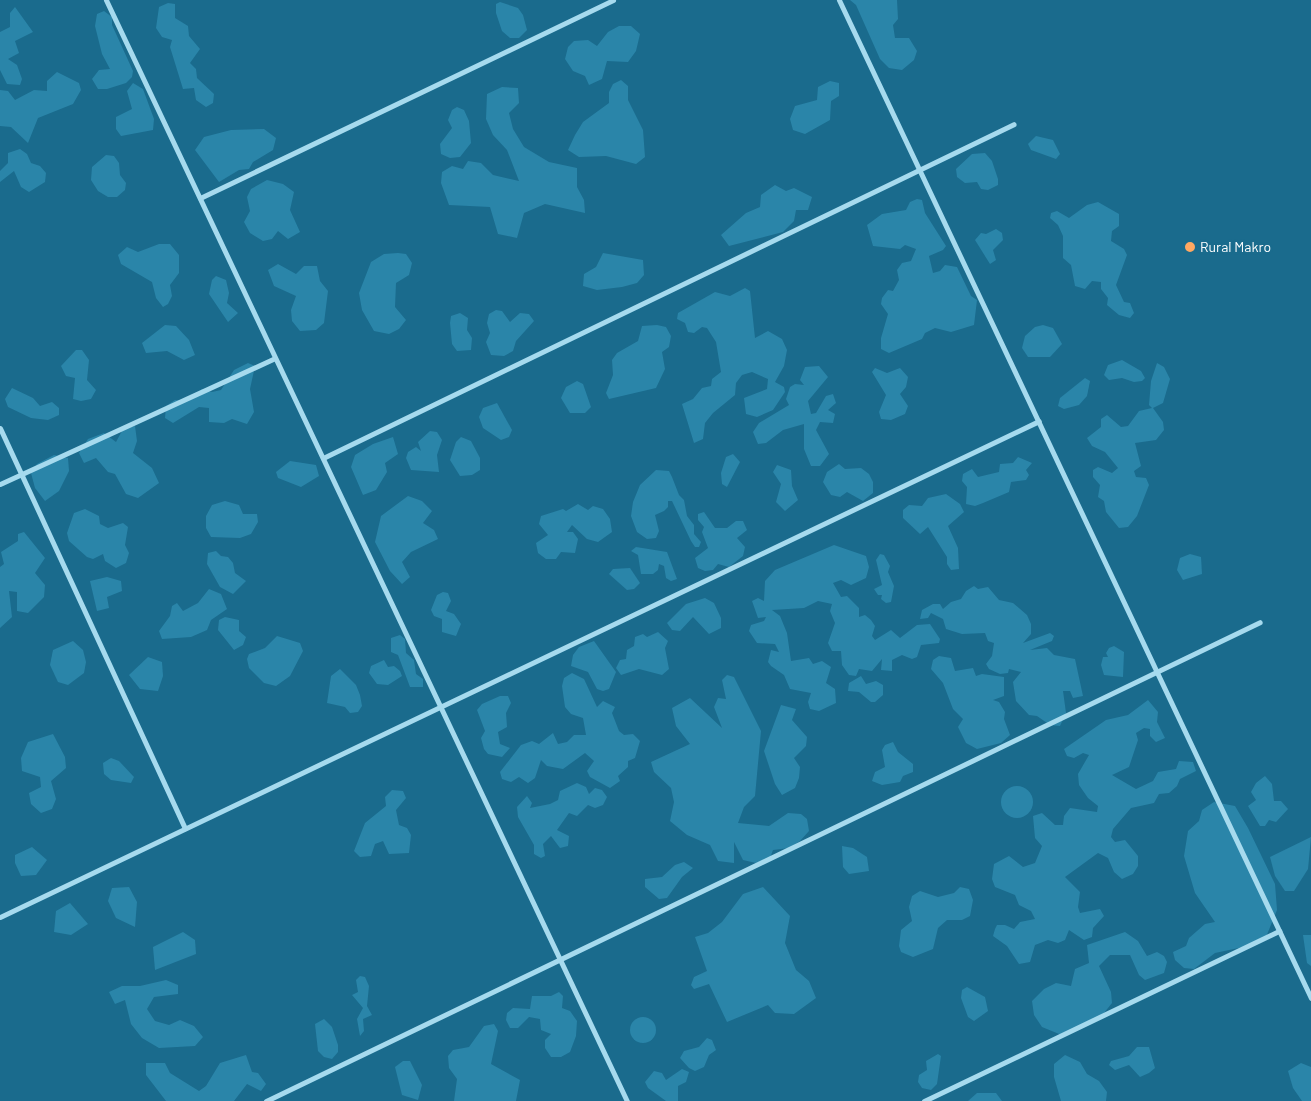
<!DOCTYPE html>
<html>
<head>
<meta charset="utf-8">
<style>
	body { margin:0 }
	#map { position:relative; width:1311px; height:1101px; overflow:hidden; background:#1a6b8d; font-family:Barlow,sans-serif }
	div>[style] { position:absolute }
	.green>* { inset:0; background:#2a85a9 }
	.round { border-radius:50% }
	.minor>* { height:5px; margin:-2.5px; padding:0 2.5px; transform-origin:2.5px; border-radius:2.5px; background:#a6daee }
	.dots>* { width:14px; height:14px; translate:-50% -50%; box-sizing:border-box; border:2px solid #1a6b8d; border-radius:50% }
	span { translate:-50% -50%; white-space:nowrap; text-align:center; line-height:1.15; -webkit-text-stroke:5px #1a6b8d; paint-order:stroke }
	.poi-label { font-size:14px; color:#fff }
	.left { translate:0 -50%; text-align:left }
</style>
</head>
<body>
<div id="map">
	<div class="green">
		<i style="clip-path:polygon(850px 0,897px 0,898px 19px,893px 25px,895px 38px,909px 38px,917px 51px,914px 60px,902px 70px,889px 68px,880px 59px,856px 5px)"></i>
		<i style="clip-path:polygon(500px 2px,518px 8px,523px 15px,527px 30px,519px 38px,510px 38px,502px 31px,496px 13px,496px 4px)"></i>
		<i style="clip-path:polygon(168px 3px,175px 4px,175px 18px,188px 26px,189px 36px,200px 49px,190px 63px,196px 69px,197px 78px,214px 94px,213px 103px,206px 107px,196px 100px,194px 88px,183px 89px,170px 47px,172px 40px,162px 37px,156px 28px,159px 7px)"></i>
		<i style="clip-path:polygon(15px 7px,33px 32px,15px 41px,19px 53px,8px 59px,17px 65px,22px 79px,20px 85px,7px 84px,0 70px,0 32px,10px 27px,10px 13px)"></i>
		<i style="clip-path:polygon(104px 11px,112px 17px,112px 25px,133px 71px,132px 77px,126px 83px,107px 89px,98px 89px,92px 79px,99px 70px,110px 69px,102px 54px,95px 26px,97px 14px)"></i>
		<i style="clip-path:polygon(619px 26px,631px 26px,640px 34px,636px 51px,628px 62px,607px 61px,602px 79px,589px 85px,585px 76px,573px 71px,565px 59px,568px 47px,574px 41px,588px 40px,597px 46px,608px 32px)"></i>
		<i style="clip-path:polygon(57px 72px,79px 83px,81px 90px,73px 104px,38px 118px,28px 143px,11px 127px,0 126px,0 90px,8px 91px,15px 100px,34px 90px,47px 91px,47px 81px)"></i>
		<i style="clip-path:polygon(621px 80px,628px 86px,628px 100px,643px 130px,645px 157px,636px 164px,606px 156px,579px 157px,568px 150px,575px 135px,583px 122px,609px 103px,609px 92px,613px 84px)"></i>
		<i style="clip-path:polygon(830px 81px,839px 83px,839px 96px,831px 101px,830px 120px,805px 134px,793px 130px,790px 119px,795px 106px,817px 100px,818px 87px)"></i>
		<i style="clip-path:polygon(133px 83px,143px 89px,154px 119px,153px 130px,121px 136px,116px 129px,116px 117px,132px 109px,127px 91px)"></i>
		<i style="clip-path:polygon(502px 87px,518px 88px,519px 103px,509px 113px,513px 129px,524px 147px,549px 162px,577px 168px,577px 187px,584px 200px,585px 213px,545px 204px,524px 213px,517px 238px,498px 234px,490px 207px,449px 205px,441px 183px,442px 172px,452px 166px,463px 169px,468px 161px,481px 163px,493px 175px,519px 181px,507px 150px,493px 135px,486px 119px,487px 94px)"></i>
		<i style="clip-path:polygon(457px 107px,464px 110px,469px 121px,471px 143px,460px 157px,450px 158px,441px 154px,440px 144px,452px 128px,448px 120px,452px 110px)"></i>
		<i style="clip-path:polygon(264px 129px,276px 138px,273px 150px,253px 162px,249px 169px,239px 170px,219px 182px,195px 150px,204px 137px,231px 130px)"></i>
		<i style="clip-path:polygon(1036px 136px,1053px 140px,1060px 154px,1056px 159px,1031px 150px,1028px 144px)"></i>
		<i style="clip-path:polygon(20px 149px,27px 154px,31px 163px,40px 166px,46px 173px,45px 182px,29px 192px,21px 187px,14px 171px,0 182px,0 171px,8px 163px,8px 153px)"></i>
		<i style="clip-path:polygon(985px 153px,992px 161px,998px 179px,998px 185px,988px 190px,981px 189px,977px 182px,965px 183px,957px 177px,956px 169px,972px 154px)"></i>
		<i style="clip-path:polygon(106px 155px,114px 156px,119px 163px,120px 175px,126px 183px,125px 190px,117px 197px,108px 197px,98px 191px,91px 180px,92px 167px)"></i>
		<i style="clip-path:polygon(267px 180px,283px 184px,294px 192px,290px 210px,300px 232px,288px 239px,278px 231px,272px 239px,263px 241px,250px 233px,244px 222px,250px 211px,247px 197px,251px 189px)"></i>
		<i style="clip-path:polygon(775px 185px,786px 191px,794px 188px,812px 197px,808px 210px,796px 210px,794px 221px,783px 232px,729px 246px,721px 235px,746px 213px,760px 207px,761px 195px)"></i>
		<i style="clip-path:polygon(917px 199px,922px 200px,925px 213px,946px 246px,943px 250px,929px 256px,933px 273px,940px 271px,945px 265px,957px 267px,971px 296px,977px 300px,974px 325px,951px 332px,935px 328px,925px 333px,922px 339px,889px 353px,881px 349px,881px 338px,888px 314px,881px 304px,882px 298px,888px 290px,893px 291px,899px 280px,897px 270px,902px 263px,911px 261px,916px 249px,905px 245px,900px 249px,873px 246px,867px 225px,882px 214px,906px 210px,910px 202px)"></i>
		<i style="clip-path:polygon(1098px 202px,1119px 214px,1119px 226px,1112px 231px,1111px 241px,1124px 249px,1127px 255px,1116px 285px,1124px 302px,1130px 303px,1134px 313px,1130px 318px,1119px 315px,1107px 305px,1108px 298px,1101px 289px,1101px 282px,1092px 281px,1085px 289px,1075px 286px,1071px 265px,1063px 258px,1063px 236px,1058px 225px,1050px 218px,1051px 213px,1057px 211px,1069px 218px,1087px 205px)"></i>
		<i style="clip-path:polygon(996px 229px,1002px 233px,1003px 240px,993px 250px,996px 260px,990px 264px,975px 240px,981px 233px,986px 234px)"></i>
		<i style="clip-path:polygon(159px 244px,170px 244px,179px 255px,179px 273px,170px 285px,172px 296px,168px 304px,163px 307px,156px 298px,152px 282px,121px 264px,118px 255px,127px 247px,138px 252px)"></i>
		<i style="clip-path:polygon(398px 253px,406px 254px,412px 263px,409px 275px,396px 283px,395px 307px,406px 320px,399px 329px,389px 334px,374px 331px,362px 310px,359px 293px,371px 262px,384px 254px)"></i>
		<i style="clip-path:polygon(603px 253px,643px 260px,644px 275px,637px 283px,622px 287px,597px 290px,583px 286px,584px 274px,596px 267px)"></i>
		<i style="clip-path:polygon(278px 264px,296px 274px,304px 266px,317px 266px,320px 281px,328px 291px,324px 323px,316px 330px,300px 331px,292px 321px,291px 310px,296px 296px,274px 286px,268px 270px)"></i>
		<i style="clip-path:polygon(216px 276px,226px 280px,229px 293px,227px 303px,238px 313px,228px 322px,209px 294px,212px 280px)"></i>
		<i style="clip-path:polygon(745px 288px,750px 291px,755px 338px,768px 331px,782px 339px,787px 350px,784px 366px,775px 382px,784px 387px,785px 392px,773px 410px,757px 417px,746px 414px,744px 398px,767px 389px,768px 379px,752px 372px,742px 375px,736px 383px,735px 395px,713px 413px,705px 423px,703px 439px,694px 443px,682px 404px,693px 399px,702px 388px,711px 386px,712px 379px,721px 372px,716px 342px,707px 328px,702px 327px,694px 333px,688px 332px,685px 323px,677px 319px,678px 313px,715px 292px,730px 296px)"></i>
		<i style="clip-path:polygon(496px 310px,502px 311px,510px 322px,520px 313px,529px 314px,534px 321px,516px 341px,513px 351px,504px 356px,491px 355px,486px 342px,490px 333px,487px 323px,489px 314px)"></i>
		<i style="clip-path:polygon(460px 313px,468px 318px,467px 330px,472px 338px,471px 350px,457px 351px,452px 344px,450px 323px,451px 316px)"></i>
		<i style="clip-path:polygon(165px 325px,176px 326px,189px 340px,195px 355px,184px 360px,167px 351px,146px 353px,142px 343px)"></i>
		<i style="clip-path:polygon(657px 325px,666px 327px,671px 336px,669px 347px,662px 352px,665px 369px,656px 388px,609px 399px,606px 393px,613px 375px,612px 360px,617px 353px,638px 341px,642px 326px)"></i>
		<i style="clip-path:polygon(1043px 325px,1053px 328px,1062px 344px,1050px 357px,1028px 357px,1022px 348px,1025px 336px,1035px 327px)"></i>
		<i style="clip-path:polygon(76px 350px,82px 350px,89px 360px,87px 380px,96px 390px,91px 399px,81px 401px,73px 399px,75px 378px,66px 376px,61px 366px)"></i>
		<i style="clip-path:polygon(1122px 360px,1141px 371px,1145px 378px,1142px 381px,1134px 382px,1122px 378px,1109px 380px,1104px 375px,1108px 365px)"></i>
		<i style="clip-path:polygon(248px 363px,255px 366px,250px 389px,254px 412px,247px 424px,232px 419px,224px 423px,209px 422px,209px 408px,199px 407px,173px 423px,165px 418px,166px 406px,175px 400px,187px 401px,202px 389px,212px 392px,221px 390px,234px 370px)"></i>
		<i style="clip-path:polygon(1157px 363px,1164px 367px,1170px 379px,1163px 403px,1153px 408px,1163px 422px,1164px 430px,1156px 440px,1135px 443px,1141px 466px,1134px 471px,1136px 477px,1146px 478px,1149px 485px,1137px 516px,1128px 527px,1119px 528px,1106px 512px,1104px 501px,1098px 497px,1100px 485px,1093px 477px,1093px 470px,1098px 467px,1112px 473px,1118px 468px,1105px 452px,1092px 446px,1087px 438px,1101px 427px,1101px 419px,1107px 415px,1121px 427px,1128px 426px,1139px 411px,1152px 408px,1149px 405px,1151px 381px)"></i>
		<i style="clip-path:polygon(819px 366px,828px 377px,808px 401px,811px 414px,816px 413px,826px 396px,833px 394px,836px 403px,828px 410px,835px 414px,833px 423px,820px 422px,816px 430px,829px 454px,820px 466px,811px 466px,804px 449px,804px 424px,783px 430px,766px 443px,758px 444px,753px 432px,759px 423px,789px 405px,786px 399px,790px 387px,795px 384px,804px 385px,800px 380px,805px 367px)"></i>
		<i style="clip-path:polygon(875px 368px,887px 373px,900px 368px,908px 377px,906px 387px,900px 394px,908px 406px,905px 414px,891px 420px,881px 419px,879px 412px,886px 395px,872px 372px)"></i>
		<i style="clip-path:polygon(1085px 378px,1090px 381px,1087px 396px,1079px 405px,1064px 409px,1058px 406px,1060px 398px)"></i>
		<i style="clip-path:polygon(577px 381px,583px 384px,591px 407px,585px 413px,570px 413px,561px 398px,566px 387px)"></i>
		<i style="clip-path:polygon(12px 388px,33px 398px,40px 406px,52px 402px,59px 408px,59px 415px,48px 420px,31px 418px,8px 407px,5px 399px)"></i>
		<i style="clip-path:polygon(497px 403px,512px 430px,509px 437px,501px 440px,483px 428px,479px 417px,483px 408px)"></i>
		<i style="clip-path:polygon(135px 426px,137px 441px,133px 453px,152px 468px,159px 483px,138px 498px,126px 494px,115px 474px,108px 472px,96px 458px,84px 463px,79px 453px,88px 439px,104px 433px,116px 442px,123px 429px)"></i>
		<i style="clip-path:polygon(430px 431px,437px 432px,442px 440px,437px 455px,439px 472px,411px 470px,406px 458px,408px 452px,416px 447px,421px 451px,418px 442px)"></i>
		<i style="clip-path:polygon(393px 437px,398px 454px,385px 463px,387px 472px,376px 490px,363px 495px,351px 467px,355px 455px,373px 444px)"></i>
		<i style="clip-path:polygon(461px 437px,471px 441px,480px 458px,480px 470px,472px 475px,460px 476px,450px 460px,456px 442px)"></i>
		<i style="clip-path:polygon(733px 454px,740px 462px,727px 487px,722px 484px,721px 473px,726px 457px)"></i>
		<i style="clip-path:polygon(54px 455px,68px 458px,69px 471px,59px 491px,45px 501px,35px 488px,31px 473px,37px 464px)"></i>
		<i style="clip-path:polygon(1018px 457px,1032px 463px,1026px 470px,1029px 475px,1026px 480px,1011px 482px,1009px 492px,983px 503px,975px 506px,966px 504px,967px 487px,962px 481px,963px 474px,972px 469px,978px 477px,999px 472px,1000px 464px,1013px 463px)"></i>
		<i style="clip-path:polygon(290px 461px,316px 465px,319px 476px,301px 487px,278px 478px,276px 472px)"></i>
		<i style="clip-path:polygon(839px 464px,845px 469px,861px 468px,869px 474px,873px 482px,873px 493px,863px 501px,847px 492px,840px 497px,831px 495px,823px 482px,827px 472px)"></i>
		<i style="clip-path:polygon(777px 465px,791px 470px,792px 486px,798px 500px,785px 511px,776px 502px,781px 484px,773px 472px)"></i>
		<i style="clip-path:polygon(656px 470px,669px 471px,672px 477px,679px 495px,684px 500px,687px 516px,694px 525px,694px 534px,701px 542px,699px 547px,695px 547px,691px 541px,672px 501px,668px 501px,668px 507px,664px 511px,655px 515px,659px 531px,656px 538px,647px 539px,637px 532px,631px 516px,633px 502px,640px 485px)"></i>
		<i style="clip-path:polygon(946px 494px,960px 504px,964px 512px,948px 526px,958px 548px,959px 569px,951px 570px,947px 564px,947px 557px,928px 527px,920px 534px,903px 518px,903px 510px,909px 505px,922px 506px,928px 498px)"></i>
		<i style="clip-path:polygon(408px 496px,422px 501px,432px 511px,423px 523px,434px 530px,438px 539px,411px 552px,402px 562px,410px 577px,402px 584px,390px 571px,375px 542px,381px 516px)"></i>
		<i style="clip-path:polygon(225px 501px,239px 505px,243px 514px,257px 514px,258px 522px,251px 534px,240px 538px,211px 537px,206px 528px,206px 516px,212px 505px)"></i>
		<i style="clip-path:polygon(578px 504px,588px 510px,593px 506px,603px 509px,610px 519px,612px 532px,598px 542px,587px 539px,572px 525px,567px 532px,573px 532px,578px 539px,575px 553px,561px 552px,556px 559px,546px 559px,538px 553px,536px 543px,548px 535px,539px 524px,541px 516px,563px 509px,566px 511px)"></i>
		<i style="clip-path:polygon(85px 509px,99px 516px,100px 524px,108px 528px,123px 523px,128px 527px,125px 545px,129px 553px,126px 563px,116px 568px,105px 561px,103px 554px,93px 559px,87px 557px,69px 541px,67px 533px,74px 513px)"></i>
		<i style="clip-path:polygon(704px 512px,715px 528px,727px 528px,736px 521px,743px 521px,747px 530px,737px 538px,745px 547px,743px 556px,729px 567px,718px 564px,713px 570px,705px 571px,698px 568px,695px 558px,708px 548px,702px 532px,704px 527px,698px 520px,698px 514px)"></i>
		<i style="clip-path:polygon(24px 532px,45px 558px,35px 573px,45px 585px,44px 597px,28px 613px,17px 611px,17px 592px,9px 591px,12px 617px,0 628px,0 567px,4px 564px,1px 552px,18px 541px,18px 534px)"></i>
		<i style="clip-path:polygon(834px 545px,866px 556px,869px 567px,866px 578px,851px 585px,841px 580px,833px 583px,841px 597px,847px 596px,859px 608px,859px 617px,865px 615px,871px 620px,875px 626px,872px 636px,875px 640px,891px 630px,900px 638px,917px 625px,930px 624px,940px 639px,939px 643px,921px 645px,917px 657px,912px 659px,902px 655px,892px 660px,892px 671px,881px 670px,882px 659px,872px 671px,859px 669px,856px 676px,849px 675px,842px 665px,841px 651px,832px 651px,828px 643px,835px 623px,830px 611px,832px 604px,818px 601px,804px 608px,772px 610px,780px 616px,787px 633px,791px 661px,809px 658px,813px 664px,822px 661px,831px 667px,826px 683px,835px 689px,836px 703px,819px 711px,810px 709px,808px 702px,811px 693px,790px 689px,784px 675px,771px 666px,768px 662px,771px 650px,779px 652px,775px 644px,757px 643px,749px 631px,751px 625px,764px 621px,766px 617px,758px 618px,752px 601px,758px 598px,764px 601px,765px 581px,775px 570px)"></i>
		<i style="clip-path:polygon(636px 547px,667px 552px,677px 579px,671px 581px,666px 578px,664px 566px,659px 564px,658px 570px,653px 574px,641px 574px,638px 555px,631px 551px)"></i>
		<i style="clip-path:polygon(216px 551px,221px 556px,228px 557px,233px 563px,235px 573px,246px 581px,233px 594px,220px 587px,207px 564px,208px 553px)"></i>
		<i style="clip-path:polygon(880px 554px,884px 555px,890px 566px,888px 572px,894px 586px,891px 602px,886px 603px,881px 599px,882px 595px,878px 595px,874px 589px,882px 585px,876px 560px)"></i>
		<i style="clip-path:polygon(1190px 554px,1201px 557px,1202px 574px,1183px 580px,1177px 570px,1180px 558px)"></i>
		<i style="clip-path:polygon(630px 568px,640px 583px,634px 589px,627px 590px,609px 574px,613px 569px)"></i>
		<i style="clip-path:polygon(107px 577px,121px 581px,122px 591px,107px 597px,109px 608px,97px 611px,90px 581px)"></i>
		<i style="clip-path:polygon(974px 586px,978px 589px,988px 587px,999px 600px,1013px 603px,1027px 615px,1031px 624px,1031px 634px,1023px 643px,1050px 633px,1054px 636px,1052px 641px,1030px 650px,1047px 648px,1054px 655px,1075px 659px,1083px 696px,1073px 698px,1070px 691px,1063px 691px,1066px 713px,1060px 726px,1050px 725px,1037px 716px,1029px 715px,1016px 701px,1013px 682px,1021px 672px,1009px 669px,1008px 673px,1000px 674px,989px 669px,986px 664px,992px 656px,994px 643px,988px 641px,985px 633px,962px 634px,946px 629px,943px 619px,931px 613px,928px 618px,920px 619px,922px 610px,933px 604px,940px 604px,943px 609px,951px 602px,961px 599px,966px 591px)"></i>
		<i style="clip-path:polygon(209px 589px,221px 594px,227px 609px,211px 620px,207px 630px,191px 637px,162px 639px,159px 631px,170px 616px,172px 606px,177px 603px,183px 611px,198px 603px)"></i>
		<i style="clip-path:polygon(443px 592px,448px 593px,451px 601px,446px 611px,454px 614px,461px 624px,456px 636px,442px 632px,442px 619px,434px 616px,431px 610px,437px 595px)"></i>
		<i style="clip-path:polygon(705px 598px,714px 603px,721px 618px,721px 628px,709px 634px,693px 617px,680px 631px,672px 630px,667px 623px,686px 604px)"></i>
		<i style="clip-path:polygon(225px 617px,239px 620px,239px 631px,246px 637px,243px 645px,234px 650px,218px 630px,219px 620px)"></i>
		<i style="clip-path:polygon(658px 632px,668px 641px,665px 648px,669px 669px,662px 675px,639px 669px,621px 675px,616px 668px,620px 660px,626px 659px,627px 650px,634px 646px,635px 637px,643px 634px,647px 637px)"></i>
		<i style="clip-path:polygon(400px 635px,405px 639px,406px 653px,414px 660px,416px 674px,423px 679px,423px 687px,410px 687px,398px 655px,391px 652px,391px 638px)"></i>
		<i style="clip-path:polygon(277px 636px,300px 643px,303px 651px,290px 676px,276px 686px,264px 683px,249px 668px,247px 659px,249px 654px,265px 648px)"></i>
		<i style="clip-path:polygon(73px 641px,83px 650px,86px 662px,84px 673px,68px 685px,58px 682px,50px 665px,53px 650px)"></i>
		<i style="clip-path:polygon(594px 641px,616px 672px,609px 689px,603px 691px,597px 689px,588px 672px,571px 666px,573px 655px,579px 647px)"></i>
		<i style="clip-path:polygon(1114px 646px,1124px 652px,1123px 677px,1104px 675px,1101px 665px,1103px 657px,1108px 657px,1106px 653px,1109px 648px)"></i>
		<i style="clip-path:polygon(939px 656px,951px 658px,955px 671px,973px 668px,976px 676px,982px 674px,1004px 677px,1004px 696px,993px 700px,999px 702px,1005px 712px,1004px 719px,1010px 735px,1001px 743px,977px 749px,966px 743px,958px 727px,963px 719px,953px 709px,943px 683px,931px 669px,933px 660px)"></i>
		<i style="clip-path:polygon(148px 657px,162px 662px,163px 676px,158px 691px,140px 689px,129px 675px)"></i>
		<i style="clip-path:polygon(384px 660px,388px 667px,394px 666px,400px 671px,402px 676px,388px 685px,377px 684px,369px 673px,371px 666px)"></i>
		<i style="clip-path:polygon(340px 669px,356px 685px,360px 695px,362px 706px,358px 712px,350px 713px,345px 707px,327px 703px,331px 676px)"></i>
		<i style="clip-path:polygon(572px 673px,584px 679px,597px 707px,603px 701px,615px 707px,612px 713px,619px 731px,624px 735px,633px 734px,640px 741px,635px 758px,628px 761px,628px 767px,618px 776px,620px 781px,610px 788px,590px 777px,587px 771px,594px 761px,585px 753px,563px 769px,547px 766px,541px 760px,535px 778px,528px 783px,519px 777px,511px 782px,502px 779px,500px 772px,521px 745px,532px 741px,539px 744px,553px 733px,558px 744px,567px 742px,574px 735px,586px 735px,583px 718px,571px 714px,565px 707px,562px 686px,564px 678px)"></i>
		<i style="clip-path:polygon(727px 675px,734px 677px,761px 731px,755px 796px,744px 807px,738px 823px,769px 826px,788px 813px,801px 814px,807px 819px,809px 831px,800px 841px,789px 848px,773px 850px,770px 858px,756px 863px,743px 860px,734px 842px,734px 863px,718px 861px,710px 845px,687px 835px,670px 821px,674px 802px,671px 788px,654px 772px,651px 762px,690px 744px,676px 726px,672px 708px,690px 698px,722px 728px,714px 707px,718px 698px,726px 699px,722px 680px)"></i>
		<i style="clip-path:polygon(861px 676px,866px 684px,876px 681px,883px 685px,883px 695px,875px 702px,871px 702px,859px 692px,848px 691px,849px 683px)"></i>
		<i style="clip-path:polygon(500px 696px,508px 696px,511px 703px,506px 713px,507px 727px,498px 732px,500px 744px,510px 748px,502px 757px,488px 754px,484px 749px,481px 738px,485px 731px,477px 710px,482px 704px)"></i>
		<i style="clip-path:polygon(1148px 700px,1158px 712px,1157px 722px,1165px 738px,1156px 742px,1150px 736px,1150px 729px,1144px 728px,1136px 733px,1138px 740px,1129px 767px,1112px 775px,1136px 789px,1153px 781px,1158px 772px,1176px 769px,1179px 761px,1193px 762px,1196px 771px,1180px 779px,1177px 786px,1169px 793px,1159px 794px,1154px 803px,1131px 808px,1113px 829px,1111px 837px,1115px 842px,1125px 840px,1138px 856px,1138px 866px,1133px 874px,1122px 879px,1114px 872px,1108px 858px,1098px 853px,1065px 877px,1080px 892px,1078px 907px,1080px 913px,1100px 909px,1104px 916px,1093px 928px,1092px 937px,1084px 940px,1069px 930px,1065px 940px,1058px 943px,1048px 940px,1035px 945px,1030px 962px,1019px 964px,1007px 946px,993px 936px,995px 929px,997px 925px,1005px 925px,1014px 929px,1020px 922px,1035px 919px,1031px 911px,1019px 905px,1015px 895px,995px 887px,992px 879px,994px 864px,1009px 856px,1023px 867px,1035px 863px,1042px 846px,1035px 838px,1033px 816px,1042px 813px,1055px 825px,1063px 825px,1064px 816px,1070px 808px,1097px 812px,1098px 806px,1088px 798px,1079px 785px,1078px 774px,1089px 755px,1083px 753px,1074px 758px,1067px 756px,1064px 749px,1106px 720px,1128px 715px)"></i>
		<i style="clip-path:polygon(781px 705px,796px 709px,792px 720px,807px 737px,806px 746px,794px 758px,800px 767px,799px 778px,795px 788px,782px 795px,775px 784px,764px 751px)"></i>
		<i style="clip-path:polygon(53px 734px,65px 757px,66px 768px,51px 781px,56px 799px,52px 809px,41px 813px,31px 804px,29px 793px,41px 787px,40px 777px,22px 771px,21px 758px,28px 742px)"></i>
		<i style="clip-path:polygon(893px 742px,898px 752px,913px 764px,913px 772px,903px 776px,900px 782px,882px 785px,872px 781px,875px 772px,885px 767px,882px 750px,885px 745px)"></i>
		<i style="clip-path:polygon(111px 758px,119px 761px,134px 777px,131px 783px,111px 780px,104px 774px,103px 763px)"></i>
		<i style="clip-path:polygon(1265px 776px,1272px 784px,1274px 801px,1281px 801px,1288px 809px,1276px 822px,1269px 820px,1265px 826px,1260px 826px,1248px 806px,1256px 800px,1251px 792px,1256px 783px)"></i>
		<i style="clip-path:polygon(577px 783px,586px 787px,589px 794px,595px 788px,602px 790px,607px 797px,603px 805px,595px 808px,588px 805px,577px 816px,569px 813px,557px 830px,569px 836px,568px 846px,560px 848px,551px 836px,543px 844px,545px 856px,541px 858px,534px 854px,534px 845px,518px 817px,517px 807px,527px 796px,532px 803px,530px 808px,550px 804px,558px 800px,560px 791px)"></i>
		<i class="round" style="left:1001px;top:786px;width:32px;height:32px"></i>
		<i style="clip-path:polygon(392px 790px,403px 791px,406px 798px,396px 810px,399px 825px,407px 828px,411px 835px,409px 853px,389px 854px,383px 841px,375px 844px,371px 856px,360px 857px,354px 851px,365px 823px,386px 806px,385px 797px)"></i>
		<i style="clip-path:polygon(1214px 802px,1235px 806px,1248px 828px,1275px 884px,1277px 910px,1266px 937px,1248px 946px,1215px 953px,1194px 969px,1184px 968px,1175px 960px,1173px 952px,1186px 946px,1189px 938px,1205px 924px,1215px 922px,1195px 893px,1184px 856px,1188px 831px,1199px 821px,1202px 810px)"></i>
		<i style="clip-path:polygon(1311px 837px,1308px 869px,1294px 891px,1285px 891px,1275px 876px,1270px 857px)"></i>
		<i style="clip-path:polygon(842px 846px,853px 848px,867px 857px,869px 871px,849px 874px,843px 867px)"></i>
		<i style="clip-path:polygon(32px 847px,47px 860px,36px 875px,21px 876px,15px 863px,15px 855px)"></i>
		<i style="clip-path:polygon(684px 862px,693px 868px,682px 877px,667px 898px,659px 899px,645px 887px,645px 879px,662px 877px,675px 865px)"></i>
		<i style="clip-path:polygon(129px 887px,137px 902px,135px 927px,116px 918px,108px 901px,112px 888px)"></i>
		<i style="clip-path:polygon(763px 887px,790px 916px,785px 943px,796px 970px,809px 981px,816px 998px,794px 1014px,775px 1013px,768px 1005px,727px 1022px,709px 984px,694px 989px,691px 985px,694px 977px,707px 971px,695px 937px,708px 933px,722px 922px,743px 894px)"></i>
		<i style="clip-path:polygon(960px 887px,969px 889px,973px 900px,970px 916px,962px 920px,947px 920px,938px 928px,933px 949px,913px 957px,901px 952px,899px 946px,901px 930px,912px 921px,909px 907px,912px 896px,920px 891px,938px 897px,954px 893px)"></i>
		<i style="clip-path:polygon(70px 903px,88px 924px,71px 935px,54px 932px,56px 911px)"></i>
		<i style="clip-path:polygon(183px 932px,195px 940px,196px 954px,155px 970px,153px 947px)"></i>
		<i style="clip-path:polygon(1125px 932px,1138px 941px,1147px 956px,1157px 952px,1164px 956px,1167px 962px,1164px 973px,1145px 980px,1139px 975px,1130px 955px,1110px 955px,1099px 966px,1111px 992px,1112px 1003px,1104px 1013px,1064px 1036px,1042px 1027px,1034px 1015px,1032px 1001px,1044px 989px,1056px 983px,1071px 986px,1075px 969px,1089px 963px,1087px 945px)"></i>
		<i style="clip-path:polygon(1303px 935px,1311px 935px,1311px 966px,1307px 963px)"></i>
		<i style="clip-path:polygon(360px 976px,365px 977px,369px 986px,367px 1006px,372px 1015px,363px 1019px,364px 1031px,360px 1036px,357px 1019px,363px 1008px,352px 995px,358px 992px,356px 980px)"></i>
		<i style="clip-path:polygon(166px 980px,178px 985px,178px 994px,154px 997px,147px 1009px,155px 1021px,169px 1025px,180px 1020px,194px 1026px,203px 1037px,195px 1046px,159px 1048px,142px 1038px,131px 1024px,125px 1000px,115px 1004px,109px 992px,122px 986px,140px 986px)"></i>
		<i style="clip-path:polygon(967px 987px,985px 997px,988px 1011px,974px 1021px,968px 1017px,961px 998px,962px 990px)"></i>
		<i style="clip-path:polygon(559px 992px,563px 996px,562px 1008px,570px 1011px,577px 1021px,576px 1036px,570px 1052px,561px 1057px,551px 1057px,545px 1048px,545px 1040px,551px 1034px,541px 1030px,540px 1019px,529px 1017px,518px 1028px,510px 1028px,506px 1020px,507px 1013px,513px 1008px,530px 1009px,532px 996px,551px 996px)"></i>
		<i class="round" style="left:630px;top:1017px;width:26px;height:26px"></i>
		<i style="clip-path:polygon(324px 1019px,332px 1027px,338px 1045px,338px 1052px,332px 1059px,324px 1057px,318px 1051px,315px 1024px)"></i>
		<i style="clip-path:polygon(494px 1024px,498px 1031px,491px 1064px,520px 1080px,516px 1101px,454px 1101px,457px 1079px,449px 1068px,448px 1056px,453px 1050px,469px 1047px,484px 1026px)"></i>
		<i style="clip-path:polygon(707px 1038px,712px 1040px,716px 1050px,709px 1055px,704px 1067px,695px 1071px,689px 1068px,680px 1058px,684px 1051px,699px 1047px)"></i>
		<i style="clip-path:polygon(1137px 1047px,1149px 1047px,1155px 1068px,1149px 1073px,1140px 1077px,1129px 1065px,1115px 1070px,1109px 1065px,1111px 1061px,1129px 1056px)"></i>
		<i style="clip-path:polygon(938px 1054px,941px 1056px,937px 1084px,931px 1090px,922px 1088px,918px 1082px,919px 1075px,927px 1070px,926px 1061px)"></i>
		<i style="clip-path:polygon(246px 1055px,252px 1072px,258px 1073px,266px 1084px,261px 1091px,247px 1084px,234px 1101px,166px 1101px,146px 1075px,146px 1063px,165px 1063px,170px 1073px,199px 1091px,206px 1086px,220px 1063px)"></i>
		<i style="clip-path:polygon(1065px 1055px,1080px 1062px,1087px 1074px,1099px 1081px,1107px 1092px,1106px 1101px,1061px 1101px,1054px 1077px,1054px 1064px)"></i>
		<i style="clip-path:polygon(403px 1061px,410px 1061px,422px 1085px,418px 1100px,402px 1095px,395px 1067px)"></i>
		<i style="clip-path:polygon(1301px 1063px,1311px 1067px,1311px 1101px,1302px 1101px,1293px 1088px,1288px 1071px)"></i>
		<i style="clip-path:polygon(682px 1069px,689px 1072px,686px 1082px,678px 1086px,678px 1101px,666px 1101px,648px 1088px,645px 1082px,654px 1071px,662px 1073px,666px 1080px)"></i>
		<i style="clip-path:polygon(977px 1093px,996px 1093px,1002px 1101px,968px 1101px)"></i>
	</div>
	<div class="minor">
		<i style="left:106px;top:0;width:1218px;rotate:64.68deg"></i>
		<i style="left:839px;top:0;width:1104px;rotate:64.69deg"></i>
		<i style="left:200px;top:198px;width:458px;rotate:-25.6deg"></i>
		<i style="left:0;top:428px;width:441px;rotate:65.2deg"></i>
		<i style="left:323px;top:458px;width:767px;rotate:-25.8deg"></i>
		<i style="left:0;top:484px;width:302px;rotate:-24.6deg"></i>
		<i style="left:0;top:917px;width:1151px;rotate:-25.52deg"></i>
		<i style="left:266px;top:1101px;width:1103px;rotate:-25.73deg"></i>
		<i style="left:924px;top:1101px;width:394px;rotate:-25.6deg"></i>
	</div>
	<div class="dots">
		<i style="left:1190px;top:247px;background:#ffa862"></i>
	</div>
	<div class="poi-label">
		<span class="left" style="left:1200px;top:247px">Rural Makro</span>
	</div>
</div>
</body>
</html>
